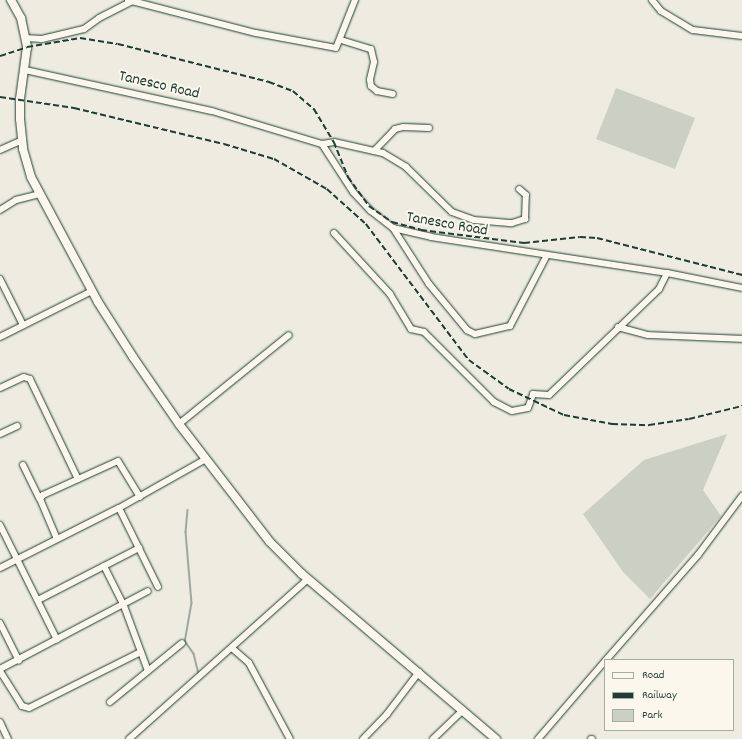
<!DOCTYPE html>
<html>
<head>
<meta charset="utf-8">
<style>
	body { margin:0 }
	#map { position:relative; width:742px; height:739px; overflow:hidden; background:#eeece1; font-family:Dekko,sans-serif }
	div>[style] { position:absolute }
	.green>* { inset:0; background:#cbcfc4 }
	.stream>* { height:1.5px; margin:-0.75px; padding:0 0.75px; transform-origin:0.75px; border-radius:0.75px; background:#9fa89f }
	.roads { filter:drop-shadow(0 0 1px #1f3d34) drop-shadow(0 0 1px #1f3d34) }
	.minor>* { height:6px; margin:-3px; padding:0 3px; transform-origin:3px; border-radius:3px; background:#fbf7ec }
	.major>* { height:8px; margin:-4px; padding:0 4px; transform-origin:4px; border-radius:4px; background:#fbf7ec }
	.rail>* { height:1.5px; margin-top:-0.75px; transform-origin:0; background:repeating-linear-gradient(90deg,#1f3d34 0 6px,transparent 0 9px) }
	span { translate:-50% -50%; white-space:nowrap; text-align:center; line-height:1.15; -webkit-text-stroke:4px #fbf7ec; paint-order:stroke }
	.street-label { font-size:16px; color:#1f3d34 }
	.legend { position:absolute; left:604px; top:659px; width:130px; height:72px; box-sizing:border-box; background:#fbf7ec; border:1px solid #a3ada2; margin:0; padding:5px 7px; list-style:none; font-size:12px; color:#1f3d34 }
	.legend li { display:flex; align-items:center; gap:8px; height:20px }
	.legend b { width:20px; border:1px solid #a3ada2 }
</style>
</head>
<body>
<div id="map">
	<div class="green">
		<i style="clip-path:polygon(616px 88px,695px 118px,675px 169px,596px 139px)"></i>
		<i style="clip-path:polygon(727px 434px,703px 490px,721px 516px,650px 599px,623px 572px,583px 514px,644px 460px)"></i>
	</div>
	<div class="stream">
		<i style="left:188px;top:510px;width:22px;rotate:95deg"></i>
		<i style="left:186px;top:532px;width:71px;rotate:85.2deg"></i>
		<i style="left:192px;top:603px;width:39px;rotate:100deg"></i>
		<i style="left:185px;top:641px;width:16px;rotate:55deg"></i>
		<i style="left:194px;top:654px;width:21px;rotate:76deg"></i>
	</div>
	<div class="roads">
		<div class="minor">
			<i style="left:128px;top:0;width:132px;rotate:14.5deg"></i>
			<i style="left:256px;top:33px;width:81px;rotate:10.6deg"></i>
			<i style="left:336px;top:48px;width:52px;rotate:-68.4deg"></i>
			<i style="left:652px;top:0;width:14px;rotate:51deg"></i>
			<i style="left:661px;top:11px;width:37px;rotate:31deg"></i>
			<i style="left:693px;top:30px;width:49px;rotate:7deg"></i>
			<i style="left:25px;top:38px;width:17px;rotate:3deg"></i>
			<i style="left:42px;top:39px;width:43px;rotate:-13.4deg"></i>
			<i style="left:84px;top:29px;width:19px;rotate:-36deg"></i>
			<i style="left:99px;top:18px;width:38px;rotate:-27deg"></i>
			<i style="left:341px;top:40px;width:31px;rotate:17deg"></i>
			<i style="left:371px;top:49px;width:13px;rotate:77deg"></i>
			<i style="left:374px;top:62px;width:18px;rotate:103deg"></i>
			<i style="left:370px;top:80px;width:6px;rotate:81deg"></i>
			<i style="left:371px;top:86px;width:8px;rotate:40deg"></i>
			<i style="left:377px;top:91px;width:16px;rotate:11deg"></i>
			<i style="left:25px;top:70px;width:191px;rotate:12.4deg"></i>
			<i style="left:212px;top:111px;width:115px;rotate:16.7deg"></i>
			<i style="left:322px;top:144px;width:57px;rotate:57.1deg"></i>
			<i style="left:353px;top:192px;width:26px;rotate:47deg"></i>
			<i style="left:371px;top:211px;width:28px;rotate:38deg"></i>
			<i style="left:393px;top:228px;width:39px;rotate:13deg"></i>
			<i style="left:431px;top:237px;width:239px;rotate:8.7deg"></i>
			<i style="left:667px;top:273px;width:76px;rotate:11.3deg"></i>
			<i style="left:322px;top:144px;width:12px;rotate:-9deg"></i>
			<i style="left:334px;top:142px;width:41px;rotate:12.7deg"></i>
			<i style="left:374px;top:151px;width:30px;rotate:-46deg"></i>
			<i style="left:395px;top:129px;width:8px;rotate:-14deg"></i>
			<i style="left:403px;top:127px;width:26px;rotate:2deg"></i>
			<i style="left:0;top:150px;width:24px;rotate:-24deg"></i>
			<i style="left:374px;top:151px;width:9px;rotate:13deg"></i>
			<i style="left:383px;top:153px;width:27px;rotate:31deg"></i>
			<i style="left:406px;top:167px;width:64px;rotate:44.4deg"></i>
			<i style="left:452px;top:212px;width:23px;rotate:20deg"></i>
			<i style="left:474px;top:220px;width:38px;rotate:5deg"></i>
			<i style="left:512px;top:223px;width:14px;rotate:-17deg"></i>
			<i style="left:525px;top:219px;width:24px;rotate:-88deg"></i>
			<i style="left:526px;top:195px;width:9px;rotate:-139deg"></i>
			<i style="left:0;top:210px;width:19px;rotate:-32deg"></i>
			<i style="left:16px;top:200px;width:25px;rotate:-14deg"></i>
			<i style="left:393px;top:228px;width:67px;rotate:57.3deg"></i>
			<i style="left:429px;top:284px;width:60px;rotate:50.4deg"></i>
			<i style="left:467px;top:330px;width:9px;rotate:27deg"></i>
			<i style="left:475px;top:334px;width:36px;rotate:-13deg"></i>
			<i style="left:510px;top:326px;width:80px;rotate:-62.5deg"></i>
			<i style="left:334px;top:233px;width:83px;rotate:47.4deg"></i>
			<i style="left:390px;top:294px;width:41px;rotate:59deg"></i>
			<i style="left:411px;top:329px;width:13px;rotate:13deg"></i>
			<i style="left:424px;top:332px;width:99px;rotate:45deg"></i>
			<i style="left:494px;top:402px;width:20px;rotate:27deg"></i>
			<i style="left:512px;top:411px;width:16px;rotate:-11deg"></i>
			<i style="left:528px;top:408px;width:15px;rotate:-70deg"></i>
			<i style="left:533px;top:394px;width:16px;rotate:4deg"></i>
			<i style="left:549px;top:395px;width:153px;rotate:-43.9deg"></i>
			<i style="left:659px;top:289px;width:18px;rotate:-63deg"></i>
			<i style="left:0;top:279px;width:51px;rotate:63.4deg"></i>
			<i style="left:618px;top:327px;width:31px;rotate:15deg"></i>
			<i style="left:648px;top:335px;width:94px;rotate:2.4deg"></i>
			<i style="left:0;top:337px;width:103px;rotate:-26.6deg"></i>
			<i style="left:0;top:388px;width:26px;rotate:-25deg"></i>
			<i style="left:24px;top:377px;width:6px;rotate:18deg"></i>
			<i style="left:30px;top:379px;width:111px;rotate:64.4deg"></i>
			<i style="left:179px;top:424px;width:141px;rotate:-39deg"></i>
			<i style="left:0;top:434px;width:19px;rotate:-25deg"></i>
			<i style="left:23px;top:465px;width:37px;rotate:64deg"></i>
			<i style="left:119px;top:508px;width:88px;rotate:63.7deg"></i>
			<i style="left:0;top:525px;width:128px;rotate:63.6deg"></i>
			<i style="left:57px;top:539px;width:43px;rotate:-113deg"></i>
			<i style="left:40px;top:499px;width:5px;rotate:-53deg"></i>
			<i style="left:43px;top:495px;width:82px;rotate:-24.4deg"></i>
			<i style="left:118px;top:461px;width:42px;rotate:58.6deg"></i>
			<i style="left:104px;top:566px;width:45px;rotate:63.4deg"></i>
			<i style="left:124px;top:606px;width:69px;rotate:69.7deg"></i>
			<i style="left:0;top:568px;width:133px;rotate:-26.8deg"></i>
			<i style="left:119px;top:508px;width:100px;rotate:-29.4deg"></i>
			<i style="left:38px;top:600px;width:114px;rotate:-27.2deg"></i>
			<i style="left:0;top:623px;width:42px;rotate:63.4deg"></i>
			<i style="left:233px;top:649px;width:21px;rotate:41deg"></i>
			<i style="left:249px;top:663px;width:86px;rotate:61.7deg"></i>
			<i style="left:606px;top:660px;width:140px;rotate:-48.8deg"></i>
			<i style="left:698px;top:555px;width:74px;rotate:-53.3deg"></i>
			<i style="left:0;top:669px;width:167px;rotate:-27.8deg"></i>
			<i style="left:0;top:671px;width:41px;rotate:57.8deg"></i>
			<i style="left:22px;top:706px;width:7px;rotate:16deg"></i>
			<i style="left:29px;top:708px;width:125px;rotate:-26.6deg"></i>
			<i style="left:110px;top:702px;width:93px;rotate:-39.3deg"></i>
			<i style="left:0;top:722px;width:19px;rotate:65deg"></i>
			<i style="left:129px;top:739px;width:240px;rotate:-41.8deg"></i>
			<i style="left:363px;top:739px;width:35px;rotate:-46deg"></i>
			<i style="left:387px;top:714px;width:53px;rotate:-52.7deg"></i>
			<i style="left:433px;top:739px;width:42px;rotate:-44deg"></i>
			<i style="left:538px;top:739px;width:103px;rotate:-49.3deg"></i>
			<i style="left:591px;top:739px;width:1px"></i>
		</div>
		<div class="major">
			<i style="left:11px;top:0;width:21px;rotate:61deg"></i>
			<i style="left:21px;top:18px;width:30px;rotate:78deg"></i>
			<i style="left:27px;top:47px;width:52px;rotate:97.7deg"></i>
			<i style="left:20px;top:99px;width:20px;rotate:90deg"></i>
			<i style="left:20px;top:119px;width:30px;rotate:84deg"></i>
			<i style="left:23px;top:149px;width:29px;rotate:74deg"></i>
			<i style="left:31px;top:177px;width:142px;rotate:61.8deg"></i>
			<i style="left:98px;top:302px;width:65px;rotate:57.5deg"></i>
			<i style="left:133px;top:357px;width:81px;rotate:55.5deg"></i>
			<i style="left:179px;top:424px;width:149px;rotate:52.4deg"></i>
			<i style="left:270px;top:542px;width:45px;rotate:45deg"></i>
			<i style="left:302px;top:574px;width:255px;rotate:40.4deg"></i>
		</div>
	</div>
	<div class="rail">
		<i style="left:0;top:56px;width:28px;rotate:-18deg"></i>
		<i style="left:27px;top:47px;width:54px;rotate:-9.6deg"></i>
		<i style="left:80px;top:38px;width:38px;rotate:9deg"></i>
		<i style="left:118px;top:44px;width:156px;rotate:14.1deg"></i>
		<i style="left:269px;top:82px;width:26px;rotate:21deg"></i>
		<i style="left:293px;top:91px;width:28px;rotate:41deg"></i>
		<i style="left:314px;top:109px;width:39px;rotate:59deg"></i>
		<i style="left:334px;top:142px;width:38px;rotate:68deg"></i>
		<i style="left:348px;top:177px;width:36px;rotate:54deg"></i>
		<i style="left:369px;top:206px;width:28px;rotate:35deg"></i>
		<i style="left:392px;top:222px;width:30px;rotate:15deg"></i>
		<i style="left:421px;top:230px;width:104px;rotate:7.2deg"></i>
		<i style="left:524px;top:243px;width:56px;rotate:-6.1deg"></i>
		<i style="left:580px;top:237px;width:17px;rotate:3deg"></i>
		<i style="left:597px;top:238px;width:150px;rotate:14.3deg"></i>
		<i style="left:0;top:97px;width:75px;rotate:8.5deg"></i>
		<i style="left:74px;top:108px;width:154px;rotate:13.5deg"></i>
		<i style="left:224px;top:144px;width:52px;rotate:16.7deg"></i>
		<i style="left:274px;top:159px;width:61px;rotate:29.5deg"></i>
		<i style="left:327px;top:189px;width:52px;rotate:41.9deg"></i>
		<i style="left:366px;top:224px;width:171px;rotate:52.9deg"></i>
		<i style="left:469px;top:360px;width:49px;rotate:35.9deg"></i>
		<i style="left:509px;top:389px;width:61px;rotate:25.3deg"></i>
		<i style="left:564px;top:415px;width:49px;rotate:10.6deg"></i>
		<i style="left:612px;top:424px;width:37px;rotate:2deg"></i>
		<i style="left:649px;top:425px;width:40px;rotate:-8.5deg"></i>
		<i style="left:689px;top:419px;width:55px;rotate:-13.8deg"></i>
	</div>
	<div class="street-label">
		<span style="left:159px;top:86px;rotate:13deg">Tanesco Road</span>
		<span style="left:447px;top:225px;rotate:10deg">Tanesco Road</span>
	</div>
	<ul class="legend">
	<li><b style="height:5px;background:#fbf7ec"></b>Road</li>
	<li><b style="height:5px;background:#1f3d34"></b>Railway</li>
	<li><b style="height:11px;background:#cbcfc4"></b>Park</li>
	</ul>
</div>
</body>
</html>
